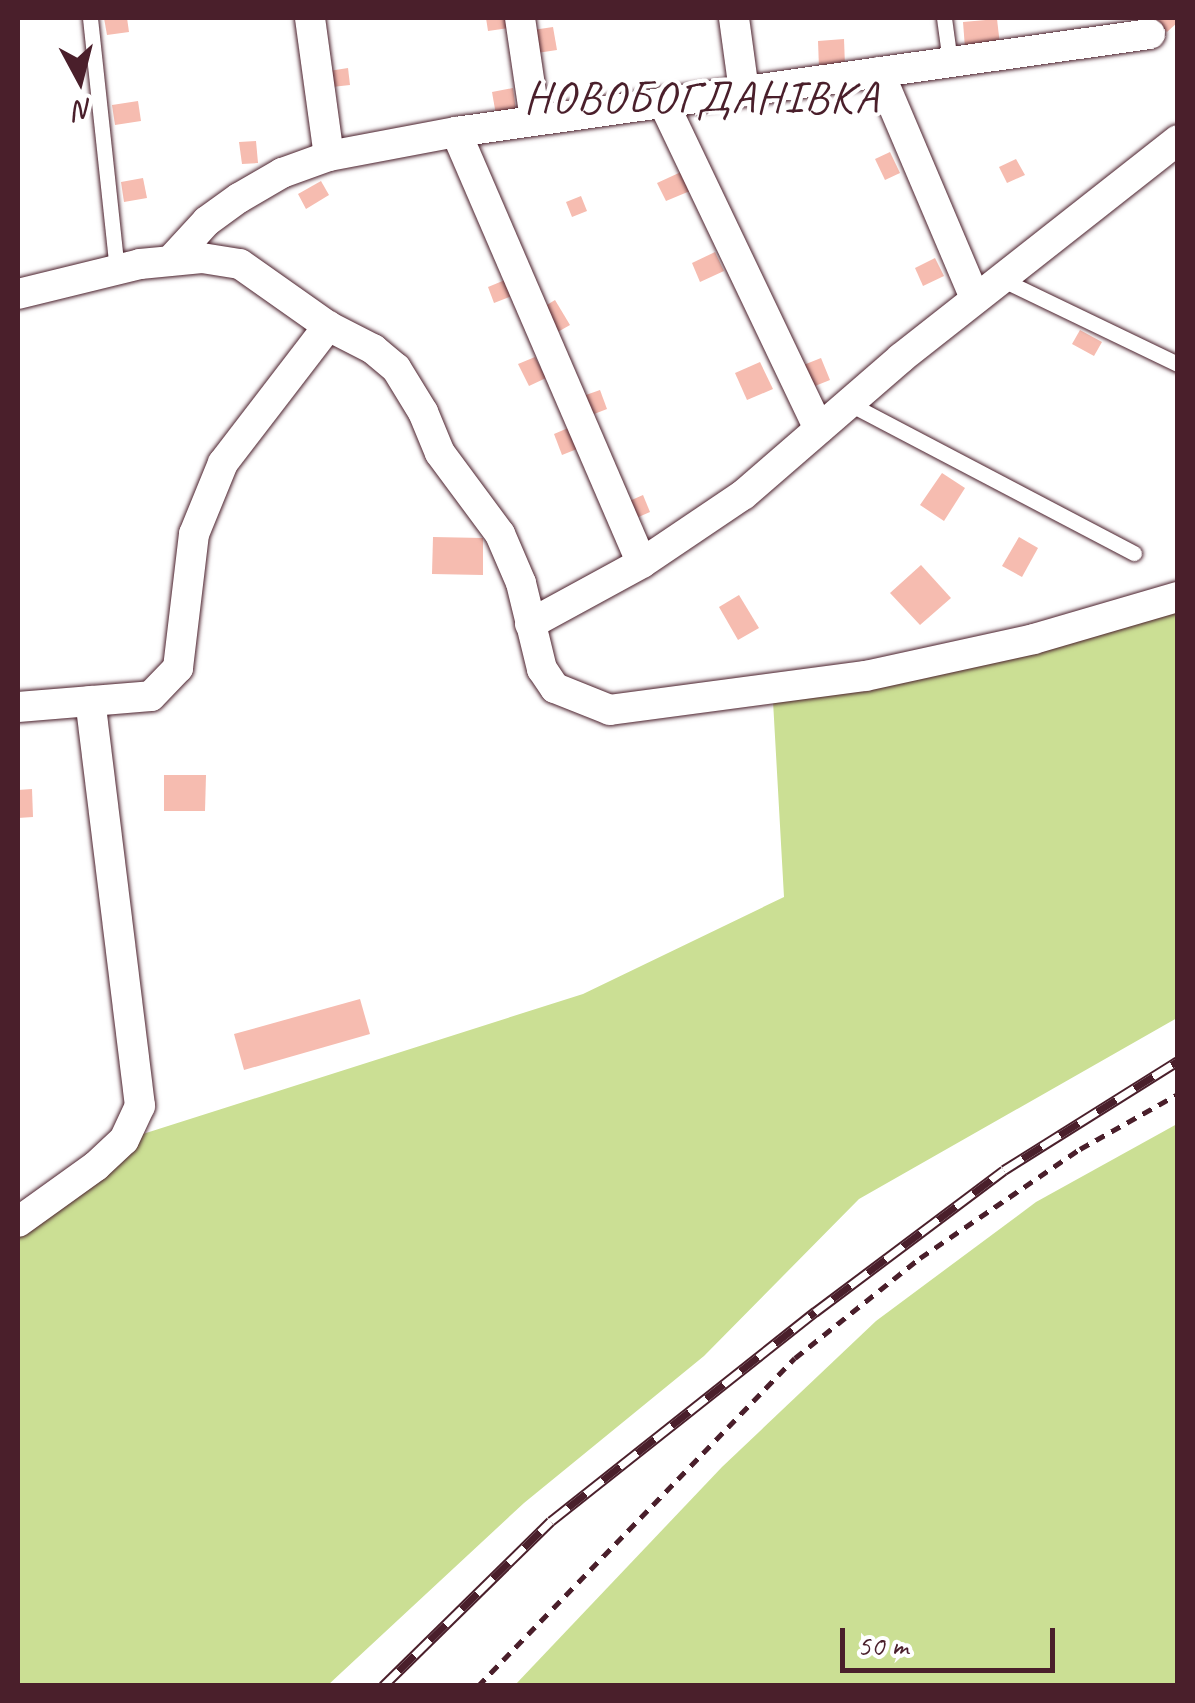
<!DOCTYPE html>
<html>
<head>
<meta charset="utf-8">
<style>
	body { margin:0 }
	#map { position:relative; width:1195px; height:1703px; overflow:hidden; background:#fff; font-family:Caveat,sans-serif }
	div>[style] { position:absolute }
	.green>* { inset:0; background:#cbdf94 }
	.building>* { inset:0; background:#f6bcb0 }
	.path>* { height:5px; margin-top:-2.5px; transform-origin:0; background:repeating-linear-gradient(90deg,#4a1f2b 0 10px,transparent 0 18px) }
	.roads { filter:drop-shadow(0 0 2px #4a1f2b) drop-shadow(0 0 2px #4a1f2b) }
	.service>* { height:15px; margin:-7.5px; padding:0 7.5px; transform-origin:7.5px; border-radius:7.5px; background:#fff }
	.minor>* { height:30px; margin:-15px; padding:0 15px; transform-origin:15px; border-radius:15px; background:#fff }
	.rail>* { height:11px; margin-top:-5.5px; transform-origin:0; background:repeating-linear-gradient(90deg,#fff 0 22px,#4a1f2b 0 44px); box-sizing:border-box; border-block:2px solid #4a1f2b }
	span { translate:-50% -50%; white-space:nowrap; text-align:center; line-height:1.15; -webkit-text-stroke:8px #fff; paint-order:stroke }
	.quarter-label { font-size:45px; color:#4a1f2b; letter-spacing:2.5px }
	.frame { position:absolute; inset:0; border:20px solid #4a1f2b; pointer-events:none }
	.north { position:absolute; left:30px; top:30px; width:100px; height:100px; -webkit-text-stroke:8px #fff; paint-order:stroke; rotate:173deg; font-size:28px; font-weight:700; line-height:40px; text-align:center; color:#4a1f2b }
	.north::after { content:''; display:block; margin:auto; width:35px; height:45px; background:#4a1f2b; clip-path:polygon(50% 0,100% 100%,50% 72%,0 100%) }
	.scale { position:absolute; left:840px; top:1628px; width:215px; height:45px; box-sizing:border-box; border:5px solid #4a1f2b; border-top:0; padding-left:12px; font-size:30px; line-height:35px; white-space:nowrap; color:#4a1f2b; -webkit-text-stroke:8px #fff; paint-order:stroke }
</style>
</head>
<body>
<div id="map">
	<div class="green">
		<i style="clip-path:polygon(1177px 607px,1177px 1018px,859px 1199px,704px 1356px,524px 1503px,328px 1685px,18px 1685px,18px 1222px,124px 1140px,583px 994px,784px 897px,773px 701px)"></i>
		<i style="clip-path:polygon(1177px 1124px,1177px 1685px,515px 1685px,722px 1467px,876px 1321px,1036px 1202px)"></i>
	</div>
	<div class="building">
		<i style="clip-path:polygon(104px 18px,127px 18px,129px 32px,107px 35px)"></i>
		<i style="clip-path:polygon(486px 18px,507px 18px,509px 28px,488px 31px)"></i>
		<i style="clip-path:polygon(1153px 18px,1178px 18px,1178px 22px,1167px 32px)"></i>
		<i style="clip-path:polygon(997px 19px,1000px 45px,965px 48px,963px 22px)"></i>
		<i style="clip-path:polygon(553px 27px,557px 50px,537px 53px,533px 30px)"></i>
		<i style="clip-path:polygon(844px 39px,845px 66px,819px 68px,818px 41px)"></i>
		<i style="clip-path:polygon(348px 68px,350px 85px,332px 87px,329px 71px)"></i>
		<i style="clip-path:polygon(513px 88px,516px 111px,496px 115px,492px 92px)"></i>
		<i style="clip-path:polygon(138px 101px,141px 121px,115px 125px,112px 105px)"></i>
		<i style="clip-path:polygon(256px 141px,258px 163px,242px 164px,239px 142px)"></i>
		<i style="clip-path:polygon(890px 152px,900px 173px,885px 180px,875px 159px)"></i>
		<i style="clip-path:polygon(1016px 159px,1025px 175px,1007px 183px,999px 167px)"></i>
		<i style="clip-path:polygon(681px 172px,690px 191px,666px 201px,657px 183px)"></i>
		<i style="clip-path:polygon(143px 178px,147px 198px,124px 202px,121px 182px)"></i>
		<i style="clip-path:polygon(321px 181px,329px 195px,306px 209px,298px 194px)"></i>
		<i style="clip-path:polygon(581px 196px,587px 211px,572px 217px,566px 202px)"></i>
		<i style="clip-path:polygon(715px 252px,724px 271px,700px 282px,692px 263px)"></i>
		<i style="clip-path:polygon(935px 258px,944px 276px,923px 286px,915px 268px)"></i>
		<i style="clip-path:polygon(505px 280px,512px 296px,494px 303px,488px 287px)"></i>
		<i style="clip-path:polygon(555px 300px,570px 325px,556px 333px,542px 308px)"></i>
		<i style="clip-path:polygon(1080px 330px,1102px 342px,1094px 356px,1072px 344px)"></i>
		<i style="clip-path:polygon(535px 357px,546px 378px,529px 386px,518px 364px)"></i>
		<i style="clip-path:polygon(821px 358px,830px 380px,805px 390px,796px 368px)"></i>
		<i style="clip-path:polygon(760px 362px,773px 389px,747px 400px,735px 373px)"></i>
		<i style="clip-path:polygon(600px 390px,607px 409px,589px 416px,583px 396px)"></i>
		<i style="clip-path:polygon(568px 428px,577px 449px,562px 455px,554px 434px)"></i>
		<i style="clip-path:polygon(942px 473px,965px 488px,944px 521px,920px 505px)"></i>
		<i style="clip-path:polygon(643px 495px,650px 512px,634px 519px,627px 502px)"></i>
		<i style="clip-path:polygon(433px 537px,483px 538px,483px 575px,432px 574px)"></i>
		<i style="clip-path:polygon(1019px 537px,1038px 548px,1022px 577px,1002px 566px)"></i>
		<i style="clip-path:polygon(921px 565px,951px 598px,920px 625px,890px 593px)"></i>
		<i style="clip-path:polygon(739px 595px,759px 628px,738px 640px,719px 607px)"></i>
		<i style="clip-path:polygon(164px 775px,206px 775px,205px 811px,164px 811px)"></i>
		<i style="clip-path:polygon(32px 789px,33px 817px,18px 818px,18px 790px)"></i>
		<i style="clip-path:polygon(360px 999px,370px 1034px,244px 1070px,234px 1034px)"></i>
	</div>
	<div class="path">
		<i style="left:478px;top:1686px;width:456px;rotate:-46deg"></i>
		<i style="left:795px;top:1358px;width:160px;rotate:-38.7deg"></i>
		<i style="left:920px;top:1258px;width:194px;rotate:-34.3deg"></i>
		<i style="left:1080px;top:1149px;width:112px;rotate:-29.3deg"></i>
	</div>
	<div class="roads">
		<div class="service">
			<i style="left:90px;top:18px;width:253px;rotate:83.9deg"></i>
			<i style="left:944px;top:18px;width:44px;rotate:82.2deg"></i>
			<i style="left:1001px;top:279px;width:196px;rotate:25.7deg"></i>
			<i style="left:848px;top:403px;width:323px;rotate:27.7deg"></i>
		</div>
		<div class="minor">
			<i style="left:310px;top:18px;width:139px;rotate:82.2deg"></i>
			<i style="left:520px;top:18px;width:103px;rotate:81.6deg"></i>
			<i style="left:734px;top:18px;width:74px;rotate:82.2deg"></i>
			<i style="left:879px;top:72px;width:246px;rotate:67deg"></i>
			<i style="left:663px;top:102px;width:362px;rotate:64.5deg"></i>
			<i style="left:456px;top:132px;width:469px;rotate:66.7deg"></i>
			<i style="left:173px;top:258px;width:50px;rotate:-47.4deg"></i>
			<i style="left:207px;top:221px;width:39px;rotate:-36deg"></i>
			<i style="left:239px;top:198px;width:50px;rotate:-30.2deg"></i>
			<i style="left:282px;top:173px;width:50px;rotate:-19.9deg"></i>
			<i style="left:329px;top:156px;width:129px;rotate:-10.7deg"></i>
			<i style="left:456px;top:132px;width:701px;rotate:-8.04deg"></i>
			<i style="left:18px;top:294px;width:126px;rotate:-13.8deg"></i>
			<i style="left:140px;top:264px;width:62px;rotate:-5.5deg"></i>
			<i style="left:202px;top:258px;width:38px;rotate:9deg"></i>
			<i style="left:240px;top:264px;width:108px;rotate:35.2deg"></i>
			<i style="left:328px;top:326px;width:51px;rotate:27.1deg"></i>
			<i style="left:373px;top:349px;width:30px;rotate:40deg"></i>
			<i style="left:396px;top:368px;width:52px;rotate:58.5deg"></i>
			<i style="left:423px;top:412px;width:44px;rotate:67.5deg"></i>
			<i style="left:440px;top:453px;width:101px;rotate:53.5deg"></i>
			<i style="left:500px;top:534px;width:53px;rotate:66.8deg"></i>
			<i style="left:521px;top:583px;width:89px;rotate:76.3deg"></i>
			<i style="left:542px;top:669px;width:23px;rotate:56deg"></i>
			<i style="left:555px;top:688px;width:59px;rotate:21.8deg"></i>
			<i style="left:610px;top:710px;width:258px;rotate:-7.6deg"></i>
			<i style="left:866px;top:676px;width:172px;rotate:-12.4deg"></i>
			<i style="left:1034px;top:639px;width:150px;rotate:-16.3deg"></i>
			<i style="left:530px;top:624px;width:128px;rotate:-28.6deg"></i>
			<i style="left:642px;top:563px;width:122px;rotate:-34deg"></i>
			<i style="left:743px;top:495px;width:209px;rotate:-40.9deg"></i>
			<i style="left:901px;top:358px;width:352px;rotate:-38.2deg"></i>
			<i style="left:18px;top:707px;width:133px;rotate:-4.7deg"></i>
			<i style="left:151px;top:696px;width:39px;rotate:-46deg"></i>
			<i style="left:178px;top:668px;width:135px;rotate:-83.2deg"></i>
			<i style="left:194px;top:534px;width:77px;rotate:-67.8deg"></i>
			<i style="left:223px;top:463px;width:173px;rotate:-52.5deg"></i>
			<i style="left:18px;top:1222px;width:96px;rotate:-35.7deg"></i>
			<i style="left:96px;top:1166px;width:38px;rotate:-43deg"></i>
			<i style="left:124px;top:1140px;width:38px;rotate:-65deg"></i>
			<i style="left:140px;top:1106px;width:408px;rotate:-97deg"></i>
		</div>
	</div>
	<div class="rail">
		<i style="left:383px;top:1686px;width:235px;rotate:-44.5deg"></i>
		<i style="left:551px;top:1521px;width:337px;rotate:-38.4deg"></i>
		<i style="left:815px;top:1312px;width:236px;rotate:-36.9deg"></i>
		<i style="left:1004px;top:1170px;width:205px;rotate:-32.1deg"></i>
	</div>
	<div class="quarter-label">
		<span style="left:702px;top:98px">НОВОБОГДАНІВКА</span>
	</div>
	<div class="frame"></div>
	<div class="north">N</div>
	<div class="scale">50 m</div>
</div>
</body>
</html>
